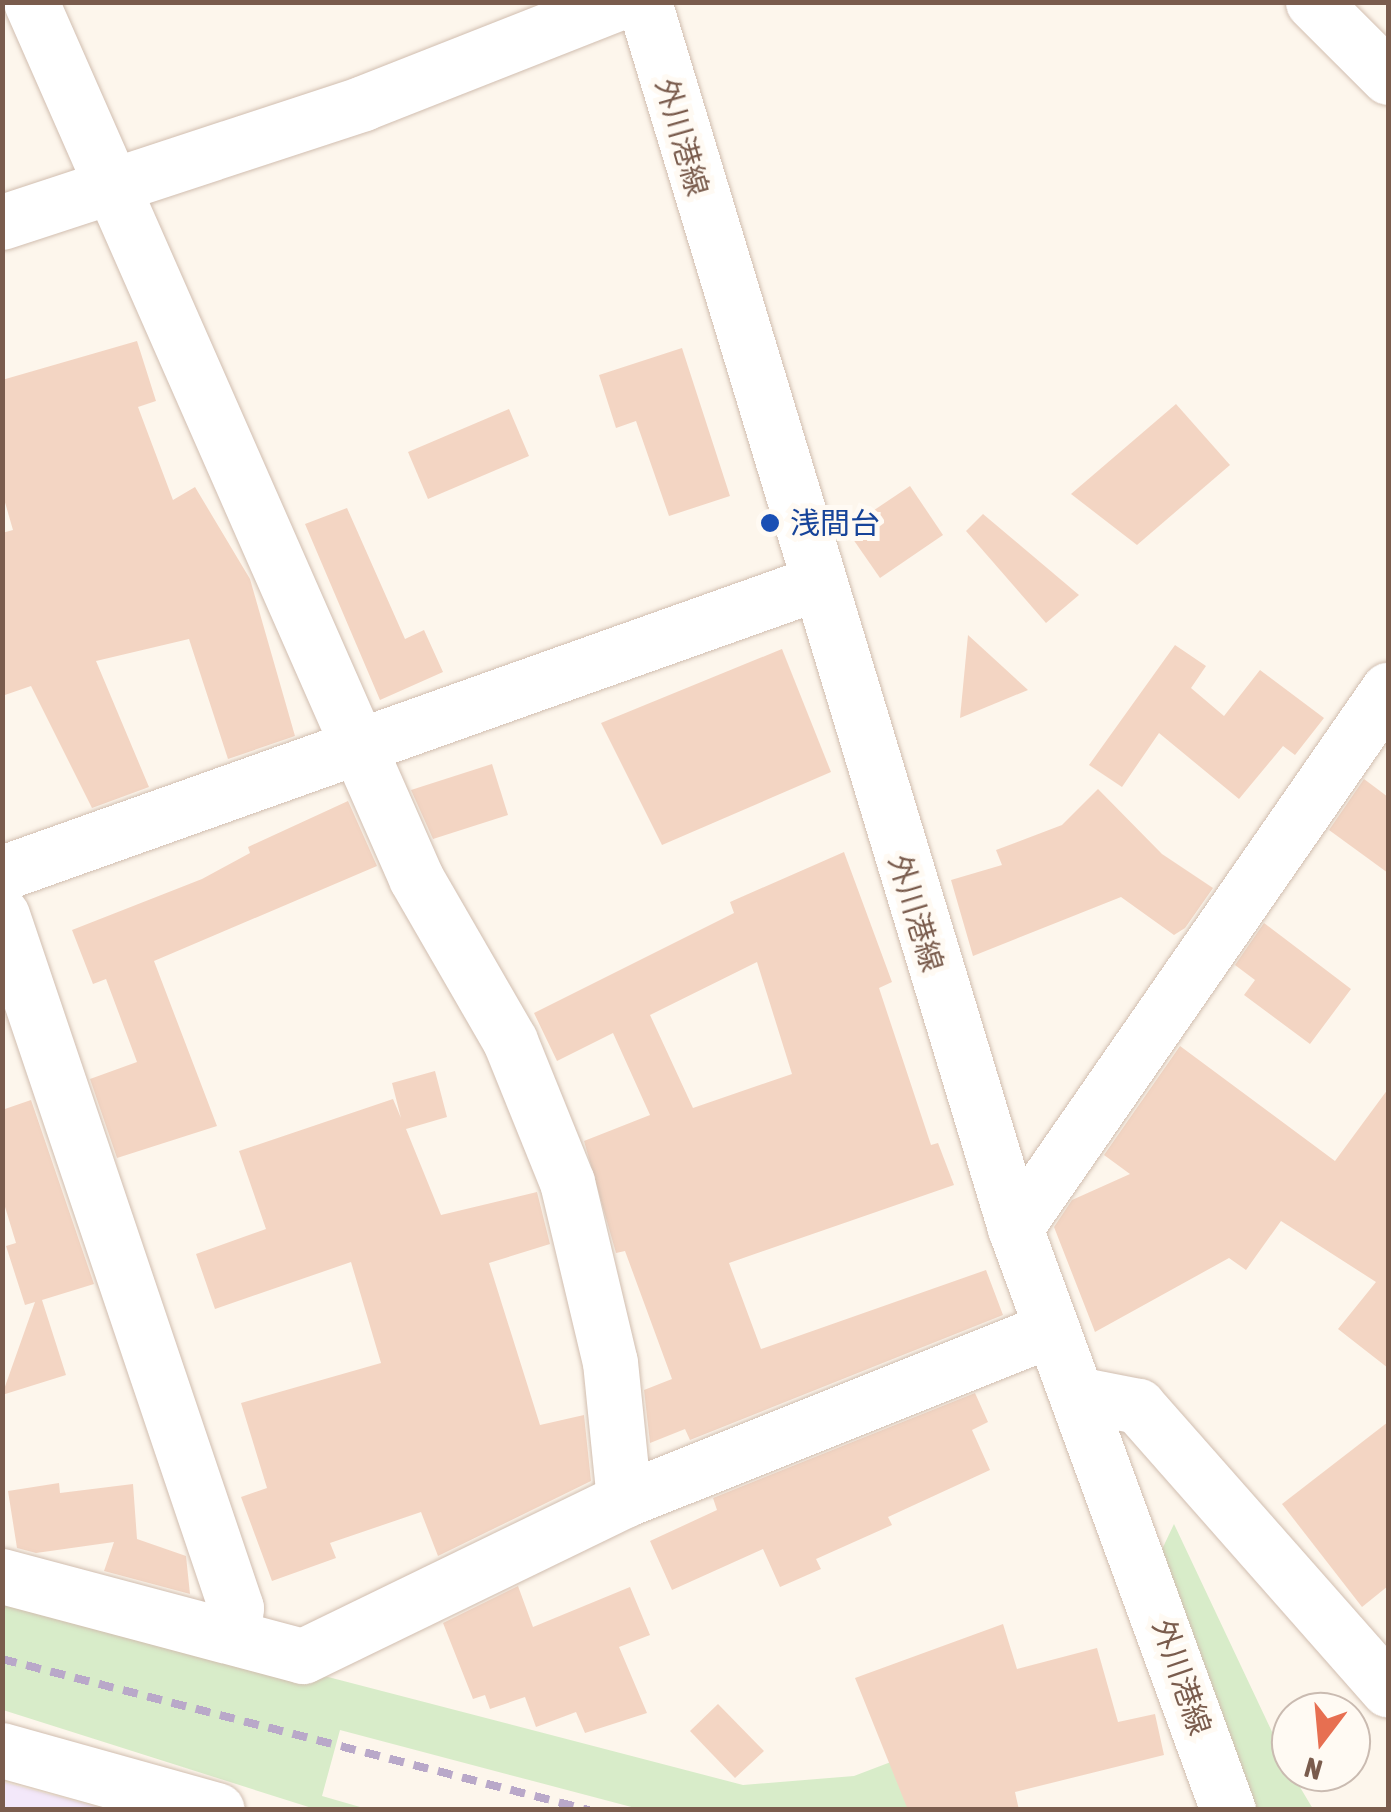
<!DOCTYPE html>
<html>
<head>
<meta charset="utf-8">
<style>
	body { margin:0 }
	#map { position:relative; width:1391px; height:1812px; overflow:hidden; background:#fdf6ec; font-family:"Asap Condensed","Noto Sans JP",sans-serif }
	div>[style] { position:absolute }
	.education>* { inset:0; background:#f3e8fa }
	.green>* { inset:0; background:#d8ecc9 }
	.building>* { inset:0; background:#f3d5c3 }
	.roads { filter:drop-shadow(0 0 2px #d1beb0) drop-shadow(0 0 2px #d1beb0) }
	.minor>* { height:55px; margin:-27.5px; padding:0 27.5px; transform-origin:27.5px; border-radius:27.5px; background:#fff }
	.secondary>* { height:55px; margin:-27.5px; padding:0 27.5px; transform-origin:27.5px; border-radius:27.5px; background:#fff }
	.rail>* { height:8px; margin-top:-4px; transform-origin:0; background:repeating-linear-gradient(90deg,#b9a8c9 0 15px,transparent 0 25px) }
	.dots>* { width:28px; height:28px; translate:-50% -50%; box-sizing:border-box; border:5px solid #fffaf3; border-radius:50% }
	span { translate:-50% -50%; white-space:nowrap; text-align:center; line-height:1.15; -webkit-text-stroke:10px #fffaf3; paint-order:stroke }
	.street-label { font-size:30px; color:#7a5c4d }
	.transit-label { font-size:30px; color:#164399 }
	.left { translate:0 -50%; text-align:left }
	.frame { position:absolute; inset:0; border:5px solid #7a5c4d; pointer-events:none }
	.north { position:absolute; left:1271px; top:1692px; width:100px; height:100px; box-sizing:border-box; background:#fffaf3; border:2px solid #cabbb1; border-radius:50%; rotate:196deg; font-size:28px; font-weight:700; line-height:40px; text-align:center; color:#7a5c4d }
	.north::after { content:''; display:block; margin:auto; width:35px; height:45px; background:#e76f51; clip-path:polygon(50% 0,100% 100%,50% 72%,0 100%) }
</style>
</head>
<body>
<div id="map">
	<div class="education">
		<i style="clip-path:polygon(2px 1782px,3px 1782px,105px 1809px,3px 1809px)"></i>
	</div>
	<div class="green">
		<i style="clip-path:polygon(1174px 1524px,1291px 1772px,1313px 1809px,1251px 1809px,1155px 1564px)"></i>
		<i style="clip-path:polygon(2px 1592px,743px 1785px,854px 1776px,988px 1725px,1011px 1809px,639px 1809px,340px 1730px,322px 1796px,367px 1809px,315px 1809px,3px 1710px)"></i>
	</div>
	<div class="building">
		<i style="clip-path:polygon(137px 341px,156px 401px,138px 407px,173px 500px,195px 487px,250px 579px,295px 736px,228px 759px,189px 639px,96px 661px,149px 787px,92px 808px,31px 686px,2px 696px,2px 533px,13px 530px,2px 492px,2px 380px)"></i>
		<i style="clip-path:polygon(682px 348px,730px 496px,669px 516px,636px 421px,616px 428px,599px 375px)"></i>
		<i style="clip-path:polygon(1176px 404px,1230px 465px,1137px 545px,1071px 494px)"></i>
		<i style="clip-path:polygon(509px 409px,529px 456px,428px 499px,408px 452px)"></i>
		<i style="clip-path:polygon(910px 486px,943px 535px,880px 578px,846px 529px)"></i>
		<i style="clip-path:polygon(347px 508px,405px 639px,424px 630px,443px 672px,380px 700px,305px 524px)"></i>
		<i style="clip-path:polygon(983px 514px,1079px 595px,1046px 623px,966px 531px)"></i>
		<i style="clip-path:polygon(968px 635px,1028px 690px,960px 718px)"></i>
		<i style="clip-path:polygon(1175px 645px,1206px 666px,1191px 688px,1224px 716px,1260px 670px,1324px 718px,1295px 755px,1283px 746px,1239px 799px,1159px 733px,1122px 787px,1089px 765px)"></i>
		<i style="clip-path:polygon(782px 649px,831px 772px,662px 845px,601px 723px)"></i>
		<i style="clip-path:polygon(492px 764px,508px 815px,433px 839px,411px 790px)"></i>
		<i style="clip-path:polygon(1364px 779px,1388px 797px,1388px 873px,1329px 830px)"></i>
		<i style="clip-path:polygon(1098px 789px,1162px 854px,1213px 888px,1185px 928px,1174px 935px,1121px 897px,973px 956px,951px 880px,1002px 865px,996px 850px,1062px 825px)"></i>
		<i style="clip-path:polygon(348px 801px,377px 866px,154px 961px,217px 1126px,117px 1158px,90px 1079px,137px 1062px,106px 979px,93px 984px,72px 930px,202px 879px,250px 853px,248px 847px)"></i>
		<i style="clip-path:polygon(evenodd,844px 852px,892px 982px,879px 988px,931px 1145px,938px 1143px,954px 1185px,729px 1263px,761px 1349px,986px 1270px,1003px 1315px,690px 1440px,685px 1429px,650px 1443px,644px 1390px,672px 1379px,625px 1251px,616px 1253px,584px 1141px,650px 1115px,613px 1033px,557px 1061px,534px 1013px,734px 913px,730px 902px,844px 852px,757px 962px,792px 1074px,693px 1108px,650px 1015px,757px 962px)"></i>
		<i style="clip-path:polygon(1264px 923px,1351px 989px,1310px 1044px,1244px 995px,1255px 980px,1235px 965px)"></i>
		<i style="clip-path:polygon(1180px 1046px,1335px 1161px,1388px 1089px,1388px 1368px,1338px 1329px,1376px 1282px,1281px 1221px,1246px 1270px,1229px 1258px,1095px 1332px,1054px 1227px,1072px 1200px,1130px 1174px,1104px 1155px)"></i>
		<i style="clip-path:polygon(435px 1071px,447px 1117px,406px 1129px,441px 1215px,537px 1192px,550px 1244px,489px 1263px,540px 1425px,584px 1415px,591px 1481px,438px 1556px,421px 1512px,330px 1543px,336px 1558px,272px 1581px,241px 1497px,267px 1488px,241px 1403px,381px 1363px,351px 1262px,215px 1309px,196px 1254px,266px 1229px,239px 1151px,393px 1099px,401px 1118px,392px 1083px)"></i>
		<i style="clip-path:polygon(31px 1100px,94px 1284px,42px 1300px,66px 1375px,2px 1395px,35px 1302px,25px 1305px,6px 1246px,16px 1243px,2px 1197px,2px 1110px)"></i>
		<i style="clip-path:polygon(975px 1393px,988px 1422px,972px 1430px,990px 1470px,888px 1517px,892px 1525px,816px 1559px,821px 1569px,780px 1587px,763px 1549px,672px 1590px,650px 1541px,717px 1510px,713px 1498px)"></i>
		<i style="clip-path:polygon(1388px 1422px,1388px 1586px,1362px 1607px,1282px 1504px)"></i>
		<i style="clip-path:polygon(59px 1483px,60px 1493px,133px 1484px,137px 1539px,186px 1556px,190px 1594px,104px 1571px,114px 1542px,36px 1553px,17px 1548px,8px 1491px)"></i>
		<i style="clip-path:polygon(518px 1586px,533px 1627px,630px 1587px,650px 1635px,619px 1647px,647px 1713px,585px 1733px,576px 1712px,536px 1727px,525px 1697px,490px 1709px,485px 1695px,473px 1699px,443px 1623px)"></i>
		<i style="clip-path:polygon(1003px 1624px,1017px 1669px,1097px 1648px,1118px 1722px,1155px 1714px,1164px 1755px,1015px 1792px,1019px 1810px,908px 1810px,855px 1678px)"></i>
		<i style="clip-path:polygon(718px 1704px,764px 1751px,735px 1778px,690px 1731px)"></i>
	</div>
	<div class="roads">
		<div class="minor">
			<i style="left:31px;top:2px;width:957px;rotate:66.27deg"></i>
			<i style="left:416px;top:878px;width:188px;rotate:60deg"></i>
			<i style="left:510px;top:1041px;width:152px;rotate:68deg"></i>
			<i style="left:567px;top:1182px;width:185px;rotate:76.6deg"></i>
			<i style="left:610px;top:1362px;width:139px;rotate:84.2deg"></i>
			<i style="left:1313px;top:2px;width:106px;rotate:45deg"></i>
			<i style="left:2px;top:222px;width:380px;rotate:-18.2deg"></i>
			<i style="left:363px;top:103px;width:275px;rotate:-21.5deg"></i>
			<i style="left:2px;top:873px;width:862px;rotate:-19.59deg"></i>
			<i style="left:2px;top:915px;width:731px;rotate:71.34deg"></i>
			<i style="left:236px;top:1608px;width:26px;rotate:97deg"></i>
			<i style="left:1015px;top:1228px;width:655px;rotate:-55.27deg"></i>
			<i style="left:1082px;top:1395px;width:57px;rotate:11.1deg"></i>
			<i style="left:1138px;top:1406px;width:378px;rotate:48.6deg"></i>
			<i style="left:2px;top:1576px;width:311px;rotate:14.9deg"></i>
			<i style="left:303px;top:1656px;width:357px;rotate:-25.9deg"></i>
			<i style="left:624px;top:1500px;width:461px;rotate:-21.8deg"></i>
			<i style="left:2px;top:1750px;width:223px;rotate:15.6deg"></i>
		</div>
		<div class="secondary">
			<i style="left:644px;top:2px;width:1281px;rotate:73.16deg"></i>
			<i style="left:1015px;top:1228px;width:620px;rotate:69.9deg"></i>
		</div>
	</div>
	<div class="rail">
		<i style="left:2px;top:1659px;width:606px;rotate:14.43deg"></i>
	</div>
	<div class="dots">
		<i style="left:770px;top:523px;background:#1a4fb4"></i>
	</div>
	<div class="street-label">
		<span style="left:682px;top:137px;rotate:74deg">外川港線</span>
		<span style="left:916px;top:913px;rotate:73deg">外川港線</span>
		<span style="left:1182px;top:1677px;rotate:71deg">外川港線</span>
	</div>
	<div class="transit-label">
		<span class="left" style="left:790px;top:523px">浅間台</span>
	</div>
	<div class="frame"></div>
	<div class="north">N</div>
</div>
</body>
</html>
